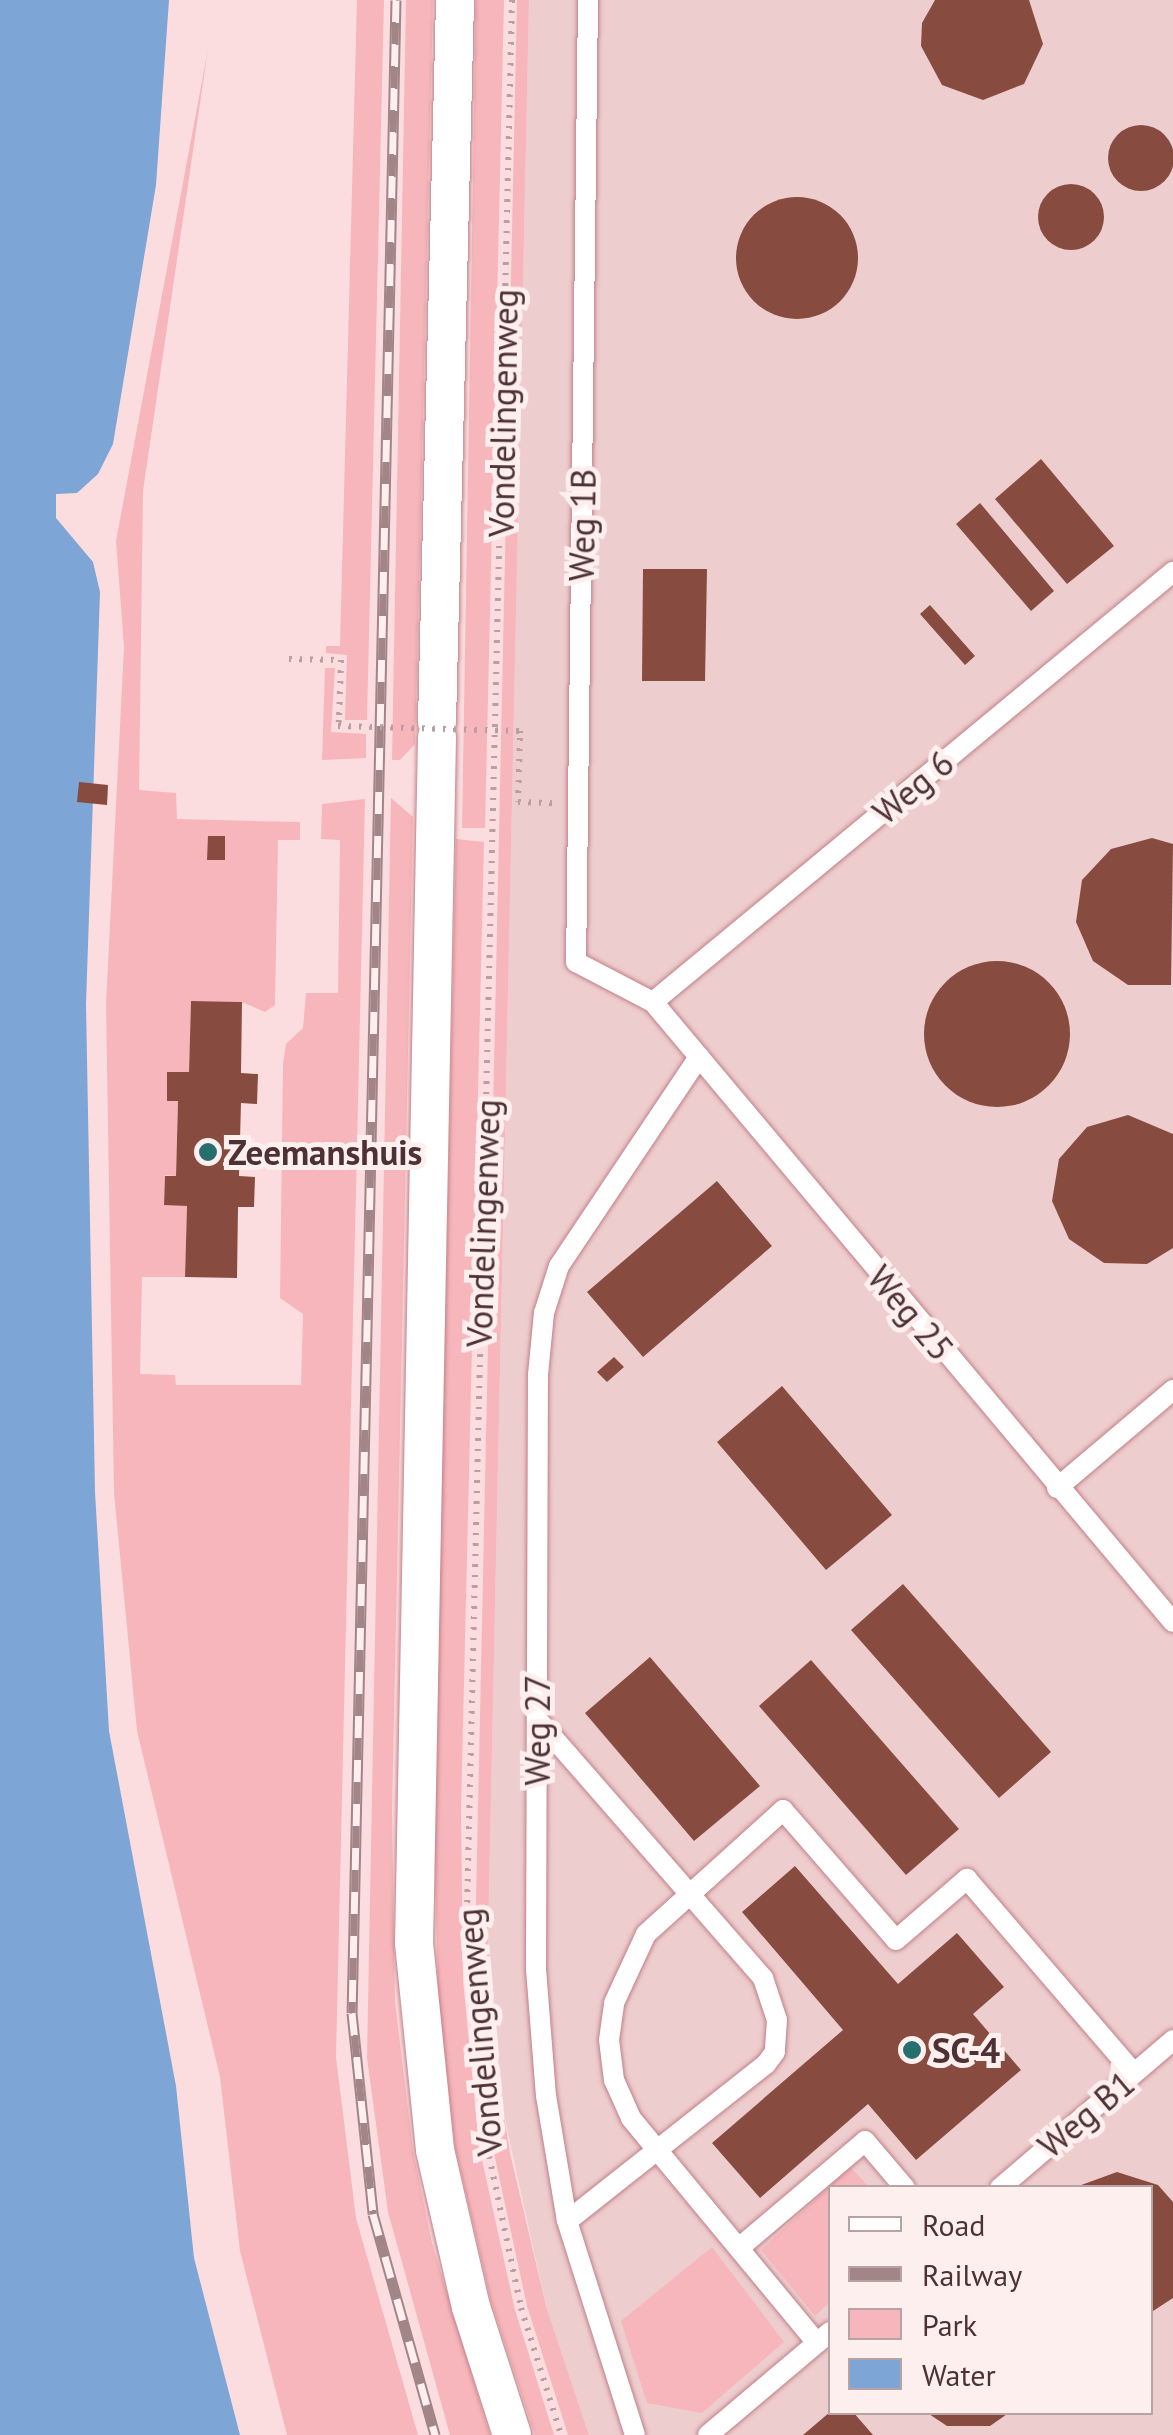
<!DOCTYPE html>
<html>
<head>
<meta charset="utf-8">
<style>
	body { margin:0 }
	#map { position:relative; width:1173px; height:2435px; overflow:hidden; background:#fbdddf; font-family:"PT Sans",sans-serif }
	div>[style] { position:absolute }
	.built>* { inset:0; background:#eecdcf }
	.green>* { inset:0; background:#f7b6bb }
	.water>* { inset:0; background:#7da5d5 }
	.building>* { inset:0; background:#874c3f }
	.round { border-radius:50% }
	.path>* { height:6px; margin-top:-3px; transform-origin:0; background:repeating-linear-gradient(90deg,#bb9ea0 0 2.5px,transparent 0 10.5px) }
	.roads { filter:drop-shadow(0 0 2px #c18086) drop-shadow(0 0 2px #c18086) }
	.service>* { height:20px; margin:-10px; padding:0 10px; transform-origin:10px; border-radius:10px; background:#fff }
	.minor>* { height:38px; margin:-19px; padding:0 19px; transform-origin:19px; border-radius:19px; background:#fff }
	.rail>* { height:11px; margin-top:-5.5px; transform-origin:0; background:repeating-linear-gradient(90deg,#feefef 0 22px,#a28587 0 44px); box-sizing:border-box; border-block:2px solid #a28587 }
	.path-bridge>* { height:6px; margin-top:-3px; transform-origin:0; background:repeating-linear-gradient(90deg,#bb9ea0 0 2.5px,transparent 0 10.5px) }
	.dots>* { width:28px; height:28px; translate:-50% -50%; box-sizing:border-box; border:5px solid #feefef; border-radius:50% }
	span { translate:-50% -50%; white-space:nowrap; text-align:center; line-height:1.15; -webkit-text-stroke:10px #feefef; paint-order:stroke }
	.street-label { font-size:35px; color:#4d3133 }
	.poi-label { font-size:35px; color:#4d3133; font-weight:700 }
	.left { translate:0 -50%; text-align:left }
	.legend { position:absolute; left:828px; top:2185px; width:325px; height:230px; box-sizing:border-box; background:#feefef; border:2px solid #b7a3a4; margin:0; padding:12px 18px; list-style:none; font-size:30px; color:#4d3133 }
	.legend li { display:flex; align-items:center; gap:20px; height:50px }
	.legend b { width:50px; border:2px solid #b7a3a4 }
</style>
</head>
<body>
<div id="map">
	<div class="built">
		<i style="clip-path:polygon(evenodd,529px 0,1173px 0,1173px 2435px,589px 2435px,546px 2306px,502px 2106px,488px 1938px,529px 0,830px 2188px,1150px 2188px,1150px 2412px,830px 2412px,830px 2188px)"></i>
	</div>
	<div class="green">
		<i style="clip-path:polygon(357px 0,384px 0,367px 720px,345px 720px,347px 655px,326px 653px,326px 646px,340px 646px)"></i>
		<i style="clip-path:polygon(406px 0,433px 0,415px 744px,400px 760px,392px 760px)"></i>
		<i style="clip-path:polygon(476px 0,504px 0,485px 828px,462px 828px)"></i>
		<i style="clip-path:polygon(517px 0,529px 0,488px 1938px,495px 2060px,510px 2153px,546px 2306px,589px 2435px,568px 2435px,527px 2306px,492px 2144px,475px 1947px)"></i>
		<i style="clip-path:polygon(208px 49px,143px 491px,139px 790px,176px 793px,177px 819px,300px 822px,300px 840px,278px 840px,275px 1005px,265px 1012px,242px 1002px,191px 1001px,189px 1072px,167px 1072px,167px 1101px,178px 1101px,176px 1176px,165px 1175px,164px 1204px,187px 1206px,185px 1277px,142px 1277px,140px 1374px,175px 1375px,176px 1385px,301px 1385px,303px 1314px,280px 1298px,283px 1064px,286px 1044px,303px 1028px,306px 993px,338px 993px,340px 840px,321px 839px,322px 804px,365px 799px,336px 2057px,356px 2218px,418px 2435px,287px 2435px,240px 2251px,220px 2077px,137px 1731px,114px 1493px,106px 1004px,124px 647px,116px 541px)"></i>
		<i style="clip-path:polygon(325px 668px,335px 668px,331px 732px,366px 734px,366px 758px,322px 760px)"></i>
		<i style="clip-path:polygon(391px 798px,413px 817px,392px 1811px,395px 2002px,413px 2151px,432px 2243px,490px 2435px,450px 2435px,388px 2212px,367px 2058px)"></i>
		<i style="clip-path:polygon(456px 839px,484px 842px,461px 1810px,463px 1980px,479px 2146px,515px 2310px,554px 2435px,535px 2435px,491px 2301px,455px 2146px,438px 2000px,434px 1811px)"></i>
		<i style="clip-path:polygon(850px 2167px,869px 2187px,830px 2188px,830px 2302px,815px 2316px,761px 2250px)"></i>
		<i style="clip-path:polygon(712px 2247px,784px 2342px,702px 2413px,647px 2403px,621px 2321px)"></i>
	</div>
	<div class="water">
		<i style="clip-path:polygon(0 0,169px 0,156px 185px,113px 444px,98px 474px,77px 493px,56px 494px,56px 518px,93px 562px,100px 592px,86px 1004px,95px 1492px,109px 1731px,176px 2086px,194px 2258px,240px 2435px,0 2435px)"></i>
	</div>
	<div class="building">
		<i style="clip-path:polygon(935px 0,1029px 0,1043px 44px,1024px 84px,983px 100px,942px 85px,921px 46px,922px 23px)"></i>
		<i class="round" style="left:1108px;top:125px;width:66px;height:66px"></i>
		<i class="round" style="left:1038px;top:184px;width:66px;height:66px"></i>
		<i class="round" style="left:736px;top:197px;width:122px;height:122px"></i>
		<i style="clip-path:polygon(1041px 459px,1114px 546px,1067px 584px,995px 499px)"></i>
		<i style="clip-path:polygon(980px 503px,1054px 591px,1031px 611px,956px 524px)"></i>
		<i style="clip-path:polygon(643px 569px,707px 569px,705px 681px,642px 681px)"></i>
		<i style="clip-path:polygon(930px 605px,975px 656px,965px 665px,920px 614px)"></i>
		<i style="clip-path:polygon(79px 782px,108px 785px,107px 805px,77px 802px)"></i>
		<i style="clip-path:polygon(208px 836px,225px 836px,225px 860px,207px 860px)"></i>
		<i style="clip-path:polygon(1152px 838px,1173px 844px,1171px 985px,1128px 985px,1093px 961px,1076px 922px,1082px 880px,1111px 849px)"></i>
		<i class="round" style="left:924px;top:961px;width:146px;height:146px"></i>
		<i style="clip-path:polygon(191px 1001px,242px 1002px,241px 1073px,258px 1074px,257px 1104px,241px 1103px,239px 1176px,255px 1177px,254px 1207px,238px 1207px,237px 1278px,185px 1277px,187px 1206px,164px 1205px,165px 1176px,176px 1176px,178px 1101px,167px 1101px,167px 1072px,189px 1072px)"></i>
		<i style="clip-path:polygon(1128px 1115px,1173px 1134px,1173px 1248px,1147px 1264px,1104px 1263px,1069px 1239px,1052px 1201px,1059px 1159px,1087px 1127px)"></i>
		<i style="clip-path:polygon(717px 1181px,772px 1246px,643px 1357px,587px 1292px)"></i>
		<i style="clip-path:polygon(614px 1357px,624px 1367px,607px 1382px,597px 1372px)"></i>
		<i style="clip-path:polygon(782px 1386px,892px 1515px,826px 1570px,717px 1442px)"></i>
		<i style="clip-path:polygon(903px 1584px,1051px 1752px,999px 1798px,851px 1630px)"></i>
		<i style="clip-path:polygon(650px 1657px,760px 1786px,694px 1841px,585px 1713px)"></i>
		<i style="clip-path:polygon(811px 1660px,959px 1829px,906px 1875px,759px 1706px)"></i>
		<i style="clip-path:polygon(795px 1866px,898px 1984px,957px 1933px,1004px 1987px,973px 2014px,1021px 2070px,916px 2160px,868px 2104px,760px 2198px,712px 2143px,843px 2030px,742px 1912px)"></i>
		<i style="clip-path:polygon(1117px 2172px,1158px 2185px,1173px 2202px,1173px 2298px,1150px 2313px,1150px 2188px,1073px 2188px)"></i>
		<i style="clip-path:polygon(830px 2412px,853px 2412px,873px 2435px,803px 2435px)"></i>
		<i style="clip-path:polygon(926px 2412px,1010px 2412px,990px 2426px,947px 2426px)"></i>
	</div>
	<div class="path">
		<i style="left:512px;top:0;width:1915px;rotate:91.35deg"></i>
		<i style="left:467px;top:1914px;width:233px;rotate:85.1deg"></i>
		<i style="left:487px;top:2146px;width:166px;rotate:78.1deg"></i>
		<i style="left:521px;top:2308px;width:133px;rotate:72.5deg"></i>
		<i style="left:289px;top:659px;width:52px;rotate:1.1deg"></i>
		<i style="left:341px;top:660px;width:60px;rotate:91.9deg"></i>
		<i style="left:520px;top:738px;width:64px;rotate:91.8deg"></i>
		<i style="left:518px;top:802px;width:36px;rotate:2deg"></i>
	</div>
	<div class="roads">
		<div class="service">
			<i style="left:588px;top:0;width:962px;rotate:90.71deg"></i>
			<i style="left:576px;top:962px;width:87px;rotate:27.5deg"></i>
			<i style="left:653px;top:1002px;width:809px;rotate:50.01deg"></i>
			<i style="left:653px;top:1002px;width:675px;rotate:-39.59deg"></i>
			<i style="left:1057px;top:1488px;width:152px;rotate:-40.2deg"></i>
			<i style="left:537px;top:1719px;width:344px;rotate:48.9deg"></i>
			<i style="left:763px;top:1978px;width:44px;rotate:71.6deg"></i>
			<i style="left:777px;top:2020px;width:32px;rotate:94deg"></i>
			<i style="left:775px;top:2052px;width:15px;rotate:127deg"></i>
			<i style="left:766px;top:2064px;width:253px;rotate:141.7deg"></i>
			<i style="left:1000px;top:2188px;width:228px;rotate:-40.5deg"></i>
			<i style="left:739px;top:2248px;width:165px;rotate:-40.3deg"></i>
			<i style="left:865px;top:2141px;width:62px;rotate:49.6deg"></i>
			<i style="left:817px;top:2343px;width:292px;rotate:-129.6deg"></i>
			<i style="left:631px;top:2118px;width:42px;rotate:-114.1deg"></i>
			<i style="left:614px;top:2080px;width:40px;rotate:-97.1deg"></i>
			<i style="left:609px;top:2040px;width:37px;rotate:-82deg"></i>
			<i style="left:614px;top:2003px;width:76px;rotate:-65.1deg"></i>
			<i style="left:646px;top:1934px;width:185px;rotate:-42.1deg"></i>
			<i style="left:783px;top:1810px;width:172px;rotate:49deg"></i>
			<i style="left:896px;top:1940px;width:94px;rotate:-40.7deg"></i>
			<i style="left:967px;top:1879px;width:256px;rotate:49.3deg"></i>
			<i style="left:635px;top:2435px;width:225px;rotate:-107.6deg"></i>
			<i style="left:567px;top:2221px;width:127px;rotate:-99.5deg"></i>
			<i style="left:546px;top:2096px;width:126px;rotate:-94.5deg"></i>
			<i style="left:536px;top:1970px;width:595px;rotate:-89.81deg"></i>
			<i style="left:538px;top:1375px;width:62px;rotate:-84.5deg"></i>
			<i style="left:544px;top:1313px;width:49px;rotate:-72.3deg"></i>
			<i style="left:559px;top:1266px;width:252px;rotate:-56.2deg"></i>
			<i style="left:708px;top:2435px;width:160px;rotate:-40.2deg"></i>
		</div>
		<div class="minor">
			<i style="left:437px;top:722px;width:722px;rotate:-88.57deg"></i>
			<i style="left:437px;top:737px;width:1206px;rotate:91.09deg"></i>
			<i style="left:414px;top:1943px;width:208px;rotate:84.2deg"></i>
			<i style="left:435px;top:2150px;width:161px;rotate:77.1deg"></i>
			<i style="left:471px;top:2307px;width:134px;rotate:72.2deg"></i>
		</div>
	</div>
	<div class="rail">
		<i style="left:396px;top:0;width:2013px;rotate:91.25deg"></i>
		<i style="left:352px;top:2013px;width:202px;rotate:84deg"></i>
		<i style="left:373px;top:2214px;width:230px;rotate:74.3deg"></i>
	</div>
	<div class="path-bridge">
		<i style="left:339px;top:720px;width:6px;rotate:99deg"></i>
		<i style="left:338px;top:726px;width:182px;rotate:1.6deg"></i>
		<i style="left:520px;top:731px;width:7px;rotate:90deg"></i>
	</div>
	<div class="dots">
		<i style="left:208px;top:1152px;background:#25706f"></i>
		<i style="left:912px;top:2050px;background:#25706f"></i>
	</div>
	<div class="street-label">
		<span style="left:503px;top:413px;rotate:-89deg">Vondelingenweg</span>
		<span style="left:582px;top:525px;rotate:-89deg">Weg 1B</span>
		<span style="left:913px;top:787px;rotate:-40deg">Weg 6</span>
		<span style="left:483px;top:1223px;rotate:-88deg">Vondelingenweg</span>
		<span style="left:911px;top:1313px;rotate:50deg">Weg 25</span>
		<span style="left:537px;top:1730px;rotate:-90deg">Weg 27</span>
		<span style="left:479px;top:2032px;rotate:-95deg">Vondelingenweg</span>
		<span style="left:1086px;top:2114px;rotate:-40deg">Weg B1</span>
	</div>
	<div class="poi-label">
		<span class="left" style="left:228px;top:1152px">Zeemanshuis</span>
		<span class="left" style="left:932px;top:2050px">SC-4</span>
	</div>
	<ul class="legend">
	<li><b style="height:12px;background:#fff"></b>Road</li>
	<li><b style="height:12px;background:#a28587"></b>Railway</li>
	<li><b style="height:28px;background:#f7b6bb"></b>Park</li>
	<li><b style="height:28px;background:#7da5d5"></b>Water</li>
	</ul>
</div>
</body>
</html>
